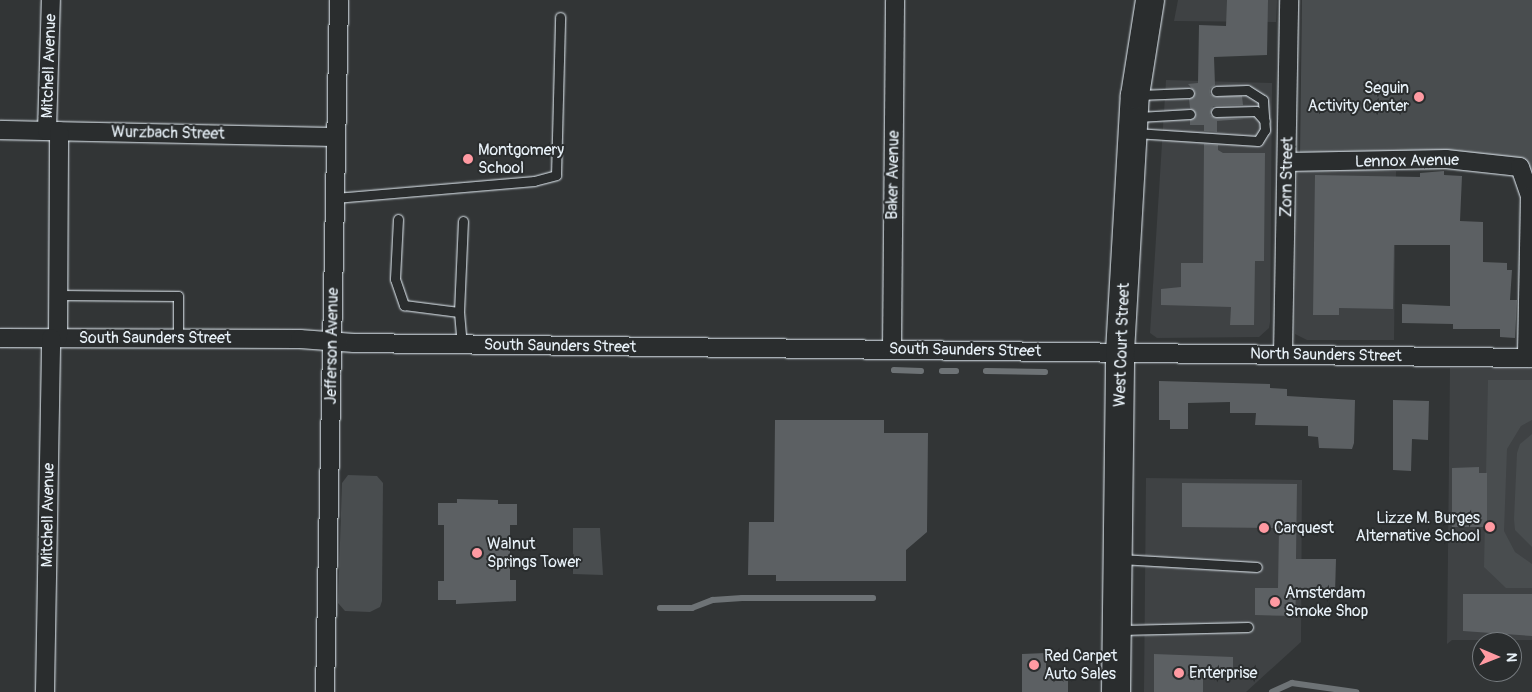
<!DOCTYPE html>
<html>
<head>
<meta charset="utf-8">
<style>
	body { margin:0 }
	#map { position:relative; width:1532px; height:692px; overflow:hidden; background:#323536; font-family:Pangolin,sans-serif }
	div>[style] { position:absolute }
	.built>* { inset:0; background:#3f4244 }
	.green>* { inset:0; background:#494d4f }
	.stream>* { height:5.5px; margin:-2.75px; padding:0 2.75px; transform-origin:2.75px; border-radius:2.75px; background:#6e7376 }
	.building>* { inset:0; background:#5c6063 }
	.roads { filter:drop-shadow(0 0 1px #e8f1f8) drop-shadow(0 0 1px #e8f1f8) }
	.service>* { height:9px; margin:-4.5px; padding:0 4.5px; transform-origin:4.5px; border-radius:4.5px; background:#2a2d2e }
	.minor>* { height:18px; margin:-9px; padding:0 9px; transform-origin:9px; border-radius:9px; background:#2a2d2e }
	.primary>* { height:28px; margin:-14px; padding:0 14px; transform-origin:14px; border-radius:14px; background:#2a2d2e }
	.dots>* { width:14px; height:14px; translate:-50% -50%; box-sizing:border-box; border:2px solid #2a2d2e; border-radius:50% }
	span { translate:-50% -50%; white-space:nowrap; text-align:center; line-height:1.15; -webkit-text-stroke:4px #2a2d2e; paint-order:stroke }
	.street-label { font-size:16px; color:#e8f1f8 }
	.poi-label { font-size:16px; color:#e8f1f8 }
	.right { translate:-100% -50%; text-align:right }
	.left { translate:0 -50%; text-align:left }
	.north { position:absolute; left:1472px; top:632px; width:50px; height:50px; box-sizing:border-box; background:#2a2d2e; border:1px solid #767b7f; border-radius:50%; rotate:91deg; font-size:14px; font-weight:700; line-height:20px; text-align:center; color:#e8f1f8 }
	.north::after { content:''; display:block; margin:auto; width:18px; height:22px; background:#ff9aa2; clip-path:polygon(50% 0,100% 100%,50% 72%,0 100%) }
</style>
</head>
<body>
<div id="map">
	<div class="built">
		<i style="clip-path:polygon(1178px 0,1277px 0,1276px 22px,1174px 21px)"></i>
		<i style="clip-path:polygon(1166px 80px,1272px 83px,1270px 322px,1269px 328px,1259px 337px,1157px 338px,1150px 333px)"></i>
		<i style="clip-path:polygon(1305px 167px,1396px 171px,1394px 340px,1307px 340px,1295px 334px,1297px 170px)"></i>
		<i style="clip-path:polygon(1450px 368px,1532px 369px,1532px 640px,1452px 640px,1447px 644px)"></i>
		<i style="clip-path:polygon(1146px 478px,1302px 480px,1301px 642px,1246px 692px,1144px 692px)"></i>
	</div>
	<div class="green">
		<i style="clip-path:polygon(1302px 0,1532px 0,1532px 177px,1530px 169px,1516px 158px,1300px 156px)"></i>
		<i style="clip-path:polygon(1488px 380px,1532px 380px,1532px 420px,1521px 426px,1507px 449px,1504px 531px,1515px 552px,1532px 564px,1532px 588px,1506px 588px,1484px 567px)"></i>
		<i style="clip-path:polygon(1532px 434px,1532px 547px,1515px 530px,1514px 519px,1517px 453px,1520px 444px)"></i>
		<i style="clip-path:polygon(348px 475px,377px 476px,383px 483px,382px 601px,380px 607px,370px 612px,345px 611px,338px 603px,342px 483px)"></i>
		<i style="clip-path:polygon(573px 528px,600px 528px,603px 575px,573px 574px)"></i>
	</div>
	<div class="stream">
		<i style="left:894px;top:370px;width:27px;rotate:2deg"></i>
		<i style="left:942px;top:371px;width:14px"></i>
		<i style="left:986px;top:371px;width:59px;rotate:1deg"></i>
		<i style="left:660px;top:608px;width:32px"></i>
		<i style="left:692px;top:608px;width:22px;rotate:-21deg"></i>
		<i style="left:713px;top:600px;width:29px;rotate:-4deg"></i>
		<i style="left:742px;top:598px;width:131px"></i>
		<i style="left:1272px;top:692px;width:22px;rotate:-24deg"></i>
		<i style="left:1292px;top:683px;width:65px;rotate:8deg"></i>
	</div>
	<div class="building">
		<i style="clip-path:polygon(1227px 0,1268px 0,1267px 55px,1214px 57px,1215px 85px,1210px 89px,1210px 94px,1216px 97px,1242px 96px,1243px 105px,1213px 106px,1210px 115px,1216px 118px,1244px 119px,1217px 121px,1217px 132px,1204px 131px,1204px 125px,1190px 125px,1190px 120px,1196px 114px,1190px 108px,1189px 99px,1195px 92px,1188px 84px,1198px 83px,1199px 25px,1226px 26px)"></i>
		<i style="clip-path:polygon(1204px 144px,1218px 145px,1218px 150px,1223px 153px,1265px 153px,1264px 261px,1255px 261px,1254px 325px,1230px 325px,1231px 307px,1161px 305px,1161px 289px,1181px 287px,1181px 263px,1203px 263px)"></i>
		<i style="clip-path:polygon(1444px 171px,1444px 175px,1462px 176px,1460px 221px,1483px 222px,1483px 262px,1507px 263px,1507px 270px,1512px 270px,1510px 300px,1517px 300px,1515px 338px,1500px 337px,1500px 329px,1453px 329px,1453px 324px,1402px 323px,1402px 304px,1450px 306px,1450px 245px,1394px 245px,1393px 309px,1339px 308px,1339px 315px,1313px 315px,1315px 175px,1420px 177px,1420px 173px)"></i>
		<i style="clip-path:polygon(1159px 381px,1270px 384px,1270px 388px,1287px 389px,1287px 396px,1355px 400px,1354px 443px,1352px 449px,1319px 448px,1318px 437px,1308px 436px,1308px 426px,1255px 425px,1256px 413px,1230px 413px,1230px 402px,1188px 403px,1188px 429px,1170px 429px,1170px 420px,1159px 420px)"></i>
		<i style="clip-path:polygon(1393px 400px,1429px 401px,1428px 440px,1412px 439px,1411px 471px,1393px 470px)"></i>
		<i style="clip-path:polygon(775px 420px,884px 420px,884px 433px,928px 433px,927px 532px,906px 550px,906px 581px,776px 581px,776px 575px,748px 575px,749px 522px,774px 522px)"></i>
		<i style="clip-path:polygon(1479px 467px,1479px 473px,1487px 473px,1487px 527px,1452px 527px,1452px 468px)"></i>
		<i style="clip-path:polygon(1182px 483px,1297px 484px,1296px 559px,1336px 559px,1335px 594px,1296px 594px,1295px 616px,1255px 615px,1255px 588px,1278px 588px,1279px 528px,1182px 527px)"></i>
		<i style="clip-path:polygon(457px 499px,498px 500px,498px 504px,517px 504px,517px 525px,510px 525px,510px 580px,516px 580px,516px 601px,456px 604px,456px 600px,438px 600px,438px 581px,444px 581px,444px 525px,438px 525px,438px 503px,457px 503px)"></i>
		<i style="clip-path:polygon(1463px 594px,1532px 594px,1532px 636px,1463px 631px)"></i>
		<i style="clip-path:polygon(1046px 653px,1046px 677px,1068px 677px,1068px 692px,1022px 692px,1022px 654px)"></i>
		<i style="clip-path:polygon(1154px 654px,1233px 657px,1233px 676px,1203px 677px,1203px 692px,1154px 692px)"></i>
	</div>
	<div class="roads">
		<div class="service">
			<i style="left:1139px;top:95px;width:50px;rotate:-2.3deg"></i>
			<i style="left:1216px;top:112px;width:40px;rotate:-1.4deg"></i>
			<i style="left:1256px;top:111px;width:13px;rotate:48deg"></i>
			<i style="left:1138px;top:117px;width:52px;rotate:-3.3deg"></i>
			<i style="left:1135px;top:133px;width:123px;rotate:3.7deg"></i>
			<i style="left:1258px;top:141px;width:13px;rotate:-58deg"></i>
			<i style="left:1265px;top:130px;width:30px;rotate:-94deg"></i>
			<i style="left:1263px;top:100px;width:19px;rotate:-148deg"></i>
			<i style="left:1247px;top:90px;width:31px;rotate:178deg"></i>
			<i style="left:335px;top:198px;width:200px;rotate:-4.9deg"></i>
			<i style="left:534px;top:181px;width:23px;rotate:-15deg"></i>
			<i style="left:556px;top:175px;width:158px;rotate:-88.5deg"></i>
			<i style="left:398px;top:219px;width:60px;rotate:92.9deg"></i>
			<i style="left:395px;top:279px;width:28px;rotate:71deg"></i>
			<i style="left:404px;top:305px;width:55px;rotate:7.3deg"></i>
			<i style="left:459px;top:312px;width:32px;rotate:85deg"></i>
			<i style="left:58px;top:295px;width:120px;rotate:0.5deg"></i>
			<i style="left:178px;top:296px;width:42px;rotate:90deg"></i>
			<i style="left:459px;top:312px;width:91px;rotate:-87.5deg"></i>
			<i style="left:1120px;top:559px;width:137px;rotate:3.3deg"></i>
			<i style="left:1121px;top:630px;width:127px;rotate:-1.4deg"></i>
		</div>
		<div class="minor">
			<i style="left:0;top:130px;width:336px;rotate:1.2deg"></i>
			<i style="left:47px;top:131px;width:131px;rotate:-88.3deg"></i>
			<i style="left:1287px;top:162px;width:159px;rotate:-1.1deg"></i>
			<i style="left:1446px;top:159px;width:74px;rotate:6.2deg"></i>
			<i style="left:1520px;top:167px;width:31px;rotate:71deg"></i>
			<i style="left:1530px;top:196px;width:162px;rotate:91.1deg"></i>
			<i style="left:0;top:338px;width:300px;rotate:0.2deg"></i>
			<i style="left:300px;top:339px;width:54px;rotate:4.2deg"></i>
			<i style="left:354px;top:343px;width:1178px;rotate:0.73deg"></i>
			<i style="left:58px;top:338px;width:207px;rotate:-89.7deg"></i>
			<i style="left:892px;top:349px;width:349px;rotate:-89.5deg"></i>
			<i style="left:1283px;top:354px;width:354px;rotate:-89deg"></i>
			<i style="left:45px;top:692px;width:354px;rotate:-89deg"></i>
			<i style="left:325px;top:692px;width:692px;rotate:-88.84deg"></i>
		</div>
		<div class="primary">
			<i style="left:1116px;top:692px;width:340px;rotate:-89.3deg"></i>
			<i style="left:1120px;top:352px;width:257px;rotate:-86.7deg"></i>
			<i style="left:1135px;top:95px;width:96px;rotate:-81deg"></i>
		</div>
	</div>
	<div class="dots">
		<i style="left:1419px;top:97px;background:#ff9aa2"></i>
		<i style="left:468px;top:159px;background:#ff9aa2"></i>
		<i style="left:1490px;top:527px;background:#ff9aa2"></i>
		<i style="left:1264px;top:528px;background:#ff9aa2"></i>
		<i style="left:477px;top:553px;background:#ff9aa2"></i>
		<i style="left:1275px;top:602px;background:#ff9aa2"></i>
		<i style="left:1034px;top:665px;background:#ff9aa2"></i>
		<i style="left:1179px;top:673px;background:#ff9aa2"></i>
	</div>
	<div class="street-label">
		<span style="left:49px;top:66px;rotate:-88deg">Mitchell Avenue</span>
		<span style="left:168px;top:133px;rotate:1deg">Wurzbach Street</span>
		<span style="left:1407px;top:161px;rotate:-1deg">Lennox Avenue</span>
		<span style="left:893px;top:175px;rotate:-89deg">Baker Avenue</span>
		<span style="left:1287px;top:177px;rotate:-89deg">Zorn Street</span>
		<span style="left:155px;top:338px">South Saunders Street</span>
		<span style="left:1122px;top:345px;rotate:-88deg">West Court Street</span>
		<span style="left:332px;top:346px;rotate:-89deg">Jefferson Avenue</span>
		<span style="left:560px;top:346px;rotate:1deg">South Saunders Street</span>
		<span style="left:965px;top:350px;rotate:1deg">South Saunders Street</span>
		<span style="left:1326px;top:355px;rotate:1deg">North Saunders Street</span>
		<span style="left:48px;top:515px;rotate:-89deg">Mitchell Avenue</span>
	</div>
	<div class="poi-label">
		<span class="right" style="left:1409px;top:97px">Seguin<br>Activity Center</span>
		<span class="left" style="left:478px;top:159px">Montgomery<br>School</span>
		<span class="right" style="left:1480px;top:527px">Lizze M. Burges<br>Alternative School</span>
		<span class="left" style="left:1274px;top:528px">Carquest</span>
		<span class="left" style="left:487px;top:553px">Walnut<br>Springs Tower</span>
		<span class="left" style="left:1285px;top:602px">Amsterdam<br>Smoke Shop</span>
		<span class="left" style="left:1044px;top:665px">Red Carpet<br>Auto Sales</span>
		<span class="left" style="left:1189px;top:673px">Enterprise</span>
	</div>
	<div class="north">N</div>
</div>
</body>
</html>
